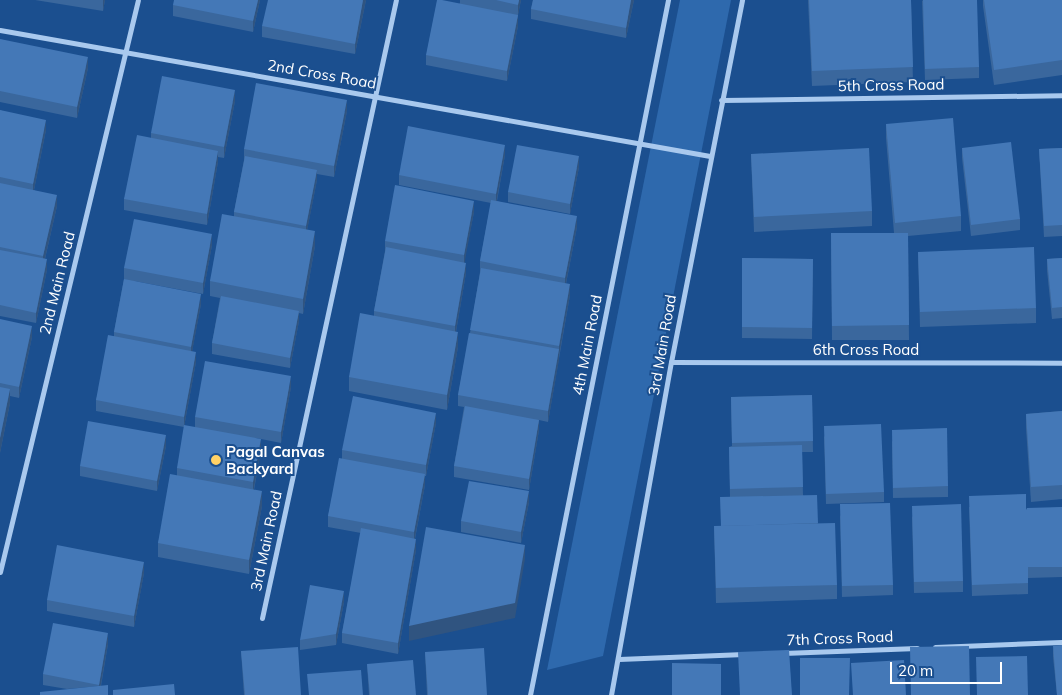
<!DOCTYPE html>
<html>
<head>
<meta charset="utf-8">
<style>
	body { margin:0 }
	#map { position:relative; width:1062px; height:695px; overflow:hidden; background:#1b4f8f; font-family:Mulish,sans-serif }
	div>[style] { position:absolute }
	.green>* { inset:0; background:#2e69ad }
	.minor>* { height:5px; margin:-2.5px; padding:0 2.5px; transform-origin:2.5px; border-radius:2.5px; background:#a9c9ee }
	.wall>* { inset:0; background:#3a679d }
	.shaded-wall>* { inset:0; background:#305480 }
	.building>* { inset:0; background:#4478b7 }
	.dots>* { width:14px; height:14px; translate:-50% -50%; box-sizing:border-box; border:2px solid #1b4f8f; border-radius:50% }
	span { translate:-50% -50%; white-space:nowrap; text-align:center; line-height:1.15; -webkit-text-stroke:4px #1b4f8f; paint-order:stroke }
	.street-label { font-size:15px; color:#fff }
	.poi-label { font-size:15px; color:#fff; font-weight:700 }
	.left { translate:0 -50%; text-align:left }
	.scale { position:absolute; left:890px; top:662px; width:112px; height:22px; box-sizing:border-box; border:2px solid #fff; border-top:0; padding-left:6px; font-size:15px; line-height:18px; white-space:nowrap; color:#fff; -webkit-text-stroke:4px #1b4f8f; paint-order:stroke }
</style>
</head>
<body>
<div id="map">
	<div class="green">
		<i style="clip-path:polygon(680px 0,731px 0,603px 656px,547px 670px)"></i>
	</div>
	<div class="minor">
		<i style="left:0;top:30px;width:721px;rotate:10.06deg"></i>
		<i style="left:721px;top:100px;width:341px;rotate:-0.8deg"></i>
		<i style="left:671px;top:362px;width:391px;rotate:0.1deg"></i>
		<i style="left:0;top:572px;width:588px;rotate:-76.44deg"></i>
		<i style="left:262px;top:618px;width:632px;rotate:-77.77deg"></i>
		<i style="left:935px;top:647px;width:127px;rotate:-2.3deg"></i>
		<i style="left:783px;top:653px;width:134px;rotate:-2.1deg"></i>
		<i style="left:619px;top:659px;width:125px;rotate:-2.3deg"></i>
		<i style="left:530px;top:695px;width:709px;rotate:-78.77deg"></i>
		<i style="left:611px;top:695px;width:338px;rotate:-79.8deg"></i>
		<i style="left:671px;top:362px;width:369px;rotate:-78.9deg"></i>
	</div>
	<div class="wall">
		<i style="clip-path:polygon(35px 0,105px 0,103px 11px)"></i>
		<i style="clip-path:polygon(260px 0,253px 32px,173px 16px,173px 5px)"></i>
		<i style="clip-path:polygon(366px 0,355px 54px,262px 37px,262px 26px)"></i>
		<i style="clip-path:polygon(460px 0,521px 0,518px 15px,518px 26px,507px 81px,426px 65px,426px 55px,460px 3px)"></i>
		<i style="clip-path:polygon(533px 0,634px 0,626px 38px,531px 19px,531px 9px)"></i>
		<i style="clip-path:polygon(808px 0,911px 0,913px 82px,812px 86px)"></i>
		<i style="clip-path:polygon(922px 0,979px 67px,979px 78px,925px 80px)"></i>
		<i style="clip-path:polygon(983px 0,1062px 0,1062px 75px,994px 85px,983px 6px)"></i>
		<i style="clip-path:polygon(0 39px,88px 68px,77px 118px,0 102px)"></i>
		<i style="clip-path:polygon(235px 101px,224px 158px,218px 157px,218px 162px,207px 225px,124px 210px,124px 199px,151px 138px,151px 133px)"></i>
		<i style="clip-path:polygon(0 110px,46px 130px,34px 190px,57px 206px,45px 259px,47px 270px,36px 323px,0 316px)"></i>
		<i style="clip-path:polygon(347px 111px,334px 177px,317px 174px,317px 180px,307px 230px,315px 246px,303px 314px,299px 313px,299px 321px,290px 368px,212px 354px,212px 343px,220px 298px,210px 296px,210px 281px,234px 216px,234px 212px,244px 160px,244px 149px)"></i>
		<i style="clip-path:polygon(886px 124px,961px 216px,961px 231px,908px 236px,909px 340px,832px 340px,831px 233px,894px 233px,886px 138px)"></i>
		<i style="clip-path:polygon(962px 148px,1020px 219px,1020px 230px,971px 236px,962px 158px)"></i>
		<i style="clip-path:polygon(1062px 148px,1062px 236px,1044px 237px,1039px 149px)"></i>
		<i style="clip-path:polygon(751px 154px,872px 211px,872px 226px,754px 232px)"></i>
		<i style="clip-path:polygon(505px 155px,497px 201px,577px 227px,566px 284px,570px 295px,548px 422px,539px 420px,539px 430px,529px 490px,454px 477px,454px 466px,464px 407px,458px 406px,458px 395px,470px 333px,480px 272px,480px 261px,491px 203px,399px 185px,399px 175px)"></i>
		<i style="clip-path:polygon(579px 167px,570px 214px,508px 202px,508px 192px)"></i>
		<i style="clip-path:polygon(474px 212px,464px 262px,466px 273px,456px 332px,458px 347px,447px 410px,349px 391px,349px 377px,374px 316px,374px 311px,385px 251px,385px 241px)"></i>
		<i style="clip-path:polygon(212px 245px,203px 294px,134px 281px,201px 304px,192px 351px,196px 362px,184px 427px,96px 411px,96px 400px,114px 336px,114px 332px,124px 279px,124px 268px)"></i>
		<i style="clip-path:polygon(918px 252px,1036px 308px,1036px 323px,920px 327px)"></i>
		<i style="clip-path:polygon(742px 258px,813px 259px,812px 339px,742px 338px)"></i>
		<i style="clip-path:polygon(1062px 258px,1062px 318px,1052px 319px,1047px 270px,1047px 259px)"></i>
		<i style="clip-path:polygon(0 319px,32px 337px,19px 398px,10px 396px,10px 403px,0 453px)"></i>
		<i style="clip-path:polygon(291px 387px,281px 443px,256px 438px,261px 450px,254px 490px,262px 506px,249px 574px,158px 557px,158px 543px,177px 476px,177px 468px,195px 427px,195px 417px)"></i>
		<i style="clip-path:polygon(812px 395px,813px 452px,802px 452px,803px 495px,818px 524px,837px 585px,837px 599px,716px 603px,714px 526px,721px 526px,730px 497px,729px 447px,732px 446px,731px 397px)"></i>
		<i style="clip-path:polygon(1062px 411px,1062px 499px,1031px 502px,1026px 428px,1026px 414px)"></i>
		<i style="clip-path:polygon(436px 423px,426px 476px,425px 476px,425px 485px,415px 539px,416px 550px,398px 654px,342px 643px,342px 633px,361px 533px,328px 527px,328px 516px,342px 458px,342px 450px)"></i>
		<i style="clip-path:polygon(824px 436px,884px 492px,884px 502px,826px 504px)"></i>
		<i style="clip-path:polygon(892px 441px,948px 486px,948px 497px,893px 498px)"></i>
		<i style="clip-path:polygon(166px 446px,157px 491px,80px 476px,80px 466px)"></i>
		<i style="clip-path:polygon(529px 502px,521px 543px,461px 532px,461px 521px)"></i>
		<i style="clip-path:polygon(969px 507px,1026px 510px,1062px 507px,1062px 577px,1028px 578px,1028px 594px,972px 596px)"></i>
		<i style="clip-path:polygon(840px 515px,893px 585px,893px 595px,842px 597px)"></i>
		<i style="clip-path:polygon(912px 516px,963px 581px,963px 592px,914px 593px)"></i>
		<i style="clip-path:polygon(144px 573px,134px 627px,47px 611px,47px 600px)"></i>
		<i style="clip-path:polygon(344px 602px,336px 645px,300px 650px,300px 640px)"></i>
		<i style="clip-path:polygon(108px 644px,101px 686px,67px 689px,43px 685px,43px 674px)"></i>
		<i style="clip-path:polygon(1053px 646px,1062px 695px,1057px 695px,1053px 657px)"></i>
		<i style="clip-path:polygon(241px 651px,301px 695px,244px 695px)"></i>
		<i style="clip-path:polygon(425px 652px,487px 695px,427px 695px)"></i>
		<i style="clip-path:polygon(367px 664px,416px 695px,369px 695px)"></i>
	</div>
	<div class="shaded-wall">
		<i style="clip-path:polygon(103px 0,105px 0,103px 11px)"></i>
		<i style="clip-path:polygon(258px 0,260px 0,253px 32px,253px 21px)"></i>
		<i style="clip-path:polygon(363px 0,366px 0,355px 54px,355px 44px)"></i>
		<i style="clip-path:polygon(519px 0,521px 0,518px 15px,518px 5px)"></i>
		<i style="clip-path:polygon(631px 0,634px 0,626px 38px,626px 28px)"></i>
		<i style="clip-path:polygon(518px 15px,518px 26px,507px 81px,507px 71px)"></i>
		<i style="clip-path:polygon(88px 57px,88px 68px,77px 118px,77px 107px)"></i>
		<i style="clip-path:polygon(235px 90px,235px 101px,224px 158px,224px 147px)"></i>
		<i style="clip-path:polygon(347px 100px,347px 111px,334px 177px,334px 166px)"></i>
		<i style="clip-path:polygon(46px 120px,46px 130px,33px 195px,33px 184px)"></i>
		<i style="clip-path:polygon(505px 145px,505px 155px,496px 204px,496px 194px)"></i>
		<i style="clip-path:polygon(218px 151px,218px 162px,207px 225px,207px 214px)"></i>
		<i style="clip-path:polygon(579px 156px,579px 167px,570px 214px,570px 204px)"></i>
		<i style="clip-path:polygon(317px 170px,317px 180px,306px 236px,306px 226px)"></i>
		<i style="clip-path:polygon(57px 195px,57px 206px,43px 267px,43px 256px)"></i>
		<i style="clip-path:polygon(474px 201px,474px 212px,464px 266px,464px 255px)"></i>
		<i style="clip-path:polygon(577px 216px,577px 227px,565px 288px,565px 278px)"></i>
		<i style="clip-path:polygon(315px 231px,315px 246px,303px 314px,303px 299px)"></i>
		<i style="clip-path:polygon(212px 234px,212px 245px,203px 294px,203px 283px)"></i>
		<i style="clip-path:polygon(47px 259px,47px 270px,36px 323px,36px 313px)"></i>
		<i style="clip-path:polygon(466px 263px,466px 273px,455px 337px,455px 326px)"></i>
		<i style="clip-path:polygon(570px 284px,570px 295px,559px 356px,559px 346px)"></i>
		<i style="clip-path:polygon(201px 294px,201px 304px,191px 358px,191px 347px)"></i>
		<i style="clip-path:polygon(299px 311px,299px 321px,290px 368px,290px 358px)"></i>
		<i style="clip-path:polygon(32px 326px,32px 337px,19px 398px,19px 387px)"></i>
		<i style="clip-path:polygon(458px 332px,458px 347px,447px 410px,447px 395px)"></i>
		<i style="clip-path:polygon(559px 349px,559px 360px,548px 422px,548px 411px)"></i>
		<i style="clip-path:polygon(196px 352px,196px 362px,184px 427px,184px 417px)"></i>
		<i style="clip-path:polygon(291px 376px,291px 387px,281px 443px,281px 432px)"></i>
		<i style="clip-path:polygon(10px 389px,10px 403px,0 453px,0 438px)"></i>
		<i style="clip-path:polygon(436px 413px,436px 423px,426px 476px,426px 465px)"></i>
		<i style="clip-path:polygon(539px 420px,539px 430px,529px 490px,529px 479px)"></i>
		<i style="clip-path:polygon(166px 435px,166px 446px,157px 491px,157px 481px)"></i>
		<i style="clip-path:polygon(261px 439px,261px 450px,253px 493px,253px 482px)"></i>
		<i style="clip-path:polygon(425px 474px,425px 485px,414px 543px,414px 532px)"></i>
		<i style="clip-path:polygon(262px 491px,262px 506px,249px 574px,249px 560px)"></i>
		<i style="clip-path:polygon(529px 491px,529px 502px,521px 543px,521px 532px)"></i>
		<i style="clip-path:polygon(416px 539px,416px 550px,398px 654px,398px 643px)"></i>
		<i style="clip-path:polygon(525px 545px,525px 559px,515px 618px,409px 641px,409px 626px)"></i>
		<i style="clip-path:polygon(144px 562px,144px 573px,134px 627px,134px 616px)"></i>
		<i style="clip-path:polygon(344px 591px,344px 602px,336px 645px,336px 634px)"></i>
		<i style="clip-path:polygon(108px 633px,108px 644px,99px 695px,99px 685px)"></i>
	</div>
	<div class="building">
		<i style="clip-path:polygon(174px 0,258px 0,253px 21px,173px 5px)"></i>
		<i style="clip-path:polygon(268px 0,363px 0,355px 44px,262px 26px)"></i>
		<i style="clip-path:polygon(437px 0,442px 0,518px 15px,507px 71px,426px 55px)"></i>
		<i style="clip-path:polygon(496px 0,519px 0,518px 5px)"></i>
		<i style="clip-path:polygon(533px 0,631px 0,626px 28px,531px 9px)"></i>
		<i style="clip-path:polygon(809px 0,911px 0,913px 67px,812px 71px)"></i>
		<i style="clip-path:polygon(923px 0,977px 0,979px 67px,925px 69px)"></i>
		<i style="clip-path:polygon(984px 0,1062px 0,1062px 60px,994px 70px)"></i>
		<i style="clip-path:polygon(0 39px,88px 57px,77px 107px,0 91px)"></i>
		<i style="clip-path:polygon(162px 76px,235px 90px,224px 147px,151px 133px)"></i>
		<i style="clip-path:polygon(256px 83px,347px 100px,334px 166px,244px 149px)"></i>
		<i style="clip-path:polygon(0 110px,46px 120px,33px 184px,0 177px)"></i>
		<i style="clip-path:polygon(953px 118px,961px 216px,895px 223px,886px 124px)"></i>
		<i style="clip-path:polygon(408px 126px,505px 145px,496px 194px,399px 175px)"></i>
		<i style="clip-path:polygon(137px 135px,218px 151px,207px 214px,124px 199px)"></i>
		<i style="clip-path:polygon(1011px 142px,1020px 219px,971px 225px,962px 148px)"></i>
		<i style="clip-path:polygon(517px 145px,579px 156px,570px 204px,508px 192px)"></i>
		<i style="clip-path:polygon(869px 148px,872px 211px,754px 217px,751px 154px)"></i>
		<i style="clip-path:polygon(1062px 148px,1062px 225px,1044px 226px,1039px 149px)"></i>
		<i style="clip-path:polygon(245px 156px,317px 170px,306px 226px,234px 212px)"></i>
		<i style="clip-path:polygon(0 183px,57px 195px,43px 256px,0 247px)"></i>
		<i style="clip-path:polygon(395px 185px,474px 201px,464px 255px,385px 241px)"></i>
		<i style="clip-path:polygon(491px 200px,577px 216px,565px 278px,480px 261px)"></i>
		<i style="clip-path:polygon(222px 214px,315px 231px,303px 299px,210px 281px)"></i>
		<i style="clip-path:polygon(134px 219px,212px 234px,203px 283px,124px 268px)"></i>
		<i style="clip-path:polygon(831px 233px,908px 233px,909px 325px,832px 326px)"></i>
		<i style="clip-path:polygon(386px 247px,466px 263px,455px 326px,374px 311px)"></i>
		<i style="clip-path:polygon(1034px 247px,1036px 308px,920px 312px,918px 252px)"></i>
		<i style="clip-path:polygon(0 250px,47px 259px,36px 313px,0 305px)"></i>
		<i style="clip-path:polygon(742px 258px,813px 259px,812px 328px,742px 327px)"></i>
		<i style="clip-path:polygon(1062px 258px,1062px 307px,1052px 308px,1047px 259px)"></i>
		<i style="clip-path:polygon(481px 268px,570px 284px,559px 346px,470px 330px)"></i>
		<i style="clip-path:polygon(124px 279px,201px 294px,191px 347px,114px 332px)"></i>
		<i style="clip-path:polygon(221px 296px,299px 311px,290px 358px,212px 343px)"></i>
		<i style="clip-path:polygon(360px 313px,458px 332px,447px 395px,349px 377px)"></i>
		<i style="clip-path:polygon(0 319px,32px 326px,19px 387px,0 383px)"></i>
		<i style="clip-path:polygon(469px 333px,559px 349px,548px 411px,458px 395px)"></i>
		<i style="clip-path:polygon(108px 335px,196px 352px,184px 417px,96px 400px)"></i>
		<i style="clip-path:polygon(205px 361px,291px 376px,281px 432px,195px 417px)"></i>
		<i style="clip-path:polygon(0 387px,10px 389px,0 438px)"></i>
		<i style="clip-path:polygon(812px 395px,813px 441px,732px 443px,731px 397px)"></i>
		<i style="clip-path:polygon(353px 396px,436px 413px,426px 465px,342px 450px)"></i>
		<i style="clip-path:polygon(465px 406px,539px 420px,529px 479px,454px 466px)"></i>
		<i style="clip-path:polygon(1062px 411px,1062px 485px,1031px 487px,1026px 414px)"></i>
		<i style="clip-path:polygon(88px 421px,166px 435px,157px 481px,80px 466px)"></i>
		<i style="clip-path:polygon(881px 424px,884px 492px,826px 494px,824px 426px)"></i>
		<i style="clip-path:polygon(184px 425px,261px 439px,253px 482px,177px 468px)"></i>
		<i style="clip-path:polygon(947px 428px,948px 486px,893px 488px,892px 430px)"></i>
		<i style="clip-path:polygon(802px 445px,803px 487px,730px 489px,729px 447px)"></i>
		<i style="clip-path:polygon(339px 458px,425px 474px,414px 532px,328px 516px)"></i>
		<i style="clip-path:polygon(170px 474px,262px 491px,249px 560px,158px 543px)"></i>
		<i style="clip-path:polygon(469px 481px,529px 491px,521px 532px,461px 521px)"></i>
		<i style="clip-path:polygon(1026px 494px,1026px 510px,1027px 508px,1062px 507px,1062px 567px,1028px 567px,1028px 583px,972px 585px,969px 496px)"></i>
		<i style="clip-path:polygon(817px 495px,818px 523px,721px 526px,720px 497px)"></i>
		<i style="clip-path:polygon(890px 503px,893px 585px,842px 586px,840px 504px)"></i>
		<i style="clip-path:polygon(961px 504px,963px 581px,914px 582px,912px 506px)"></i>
		<i style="clip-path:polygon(835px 523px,837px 585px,716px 588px,714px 526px)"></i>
		<i style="clip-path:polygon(426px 527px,525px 545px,515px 603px,409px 626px)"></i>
		<i style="clip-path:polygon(361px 528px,416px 539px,398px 643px,342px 633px)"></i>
		<i style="clip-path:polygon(57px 545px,144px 562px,134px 616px,47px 600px)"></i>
		<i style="clip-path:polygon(310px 585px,344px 591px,336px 634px,300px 640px)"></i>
		<i style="clip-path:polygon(53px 623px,108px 633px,99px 685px,43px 674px)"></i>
		<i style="clip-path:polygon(1062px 645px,1062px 695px,1057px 695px,1053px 646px)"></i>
		<i style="clip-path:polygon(969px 646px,970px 695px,911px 695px,910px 647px)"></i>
		<i style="clip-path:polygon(298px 647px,301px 695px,245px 695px,241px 651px)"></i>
		<i style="clip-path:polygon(484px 648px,487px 695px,428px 695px,425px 652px)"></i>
		<i style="clip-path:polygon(789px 650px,792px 695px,740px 695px,738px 652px)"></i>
		<i style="clip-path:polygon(1027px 656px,1028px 695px,977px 695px,976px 657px)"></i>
		<i style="clip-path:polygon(800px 658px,850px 658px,849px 695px,800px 695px)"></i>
		<i style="clip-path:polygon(413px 660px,416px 695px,370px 695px,367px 664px)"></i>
		<i style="clip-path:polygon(904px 660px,906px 695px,853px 695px,851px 663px)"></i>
		<i style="clip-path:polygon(672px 663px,721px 664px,721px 695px,672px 695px)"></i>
		<i style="clip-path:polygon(361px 670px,363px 695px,309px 695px,307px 674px)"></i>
		<i style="clip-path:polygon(174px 684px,175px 695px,113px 695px,113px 690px)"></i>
		<i style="clip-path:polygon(108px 685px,108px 695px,40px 695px,40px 692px)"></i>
	</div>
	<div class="dots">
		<i style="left:216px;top:460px;background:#ffd166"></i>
	</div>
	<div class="street-label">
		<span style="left:322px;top:74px;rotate:10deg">2nd Cross Road</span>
		<span style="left:891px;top:85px;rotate:-1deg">5th Cross Road</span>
		<span style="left:57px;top:283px;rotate:-76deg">2nd Main Road</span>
		<span style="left:587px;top:345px;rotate:-79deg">4th Main Road</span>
		<span style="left:662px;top:345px;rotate:-80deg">3rd Main Road</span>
		<span style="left:866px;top:350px">6th Cross Road</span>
		<span style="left:266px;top:541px;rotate:-78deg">3rd Main Road</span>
		<span style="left:840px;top:638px;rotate:-2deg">7th Cross Road</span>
	</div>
	<div class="poi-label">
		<span class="left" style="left:226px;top:460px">Pagal Canvas<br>Backyard</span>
	</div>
	<div class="scale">20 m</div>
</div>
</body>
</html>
